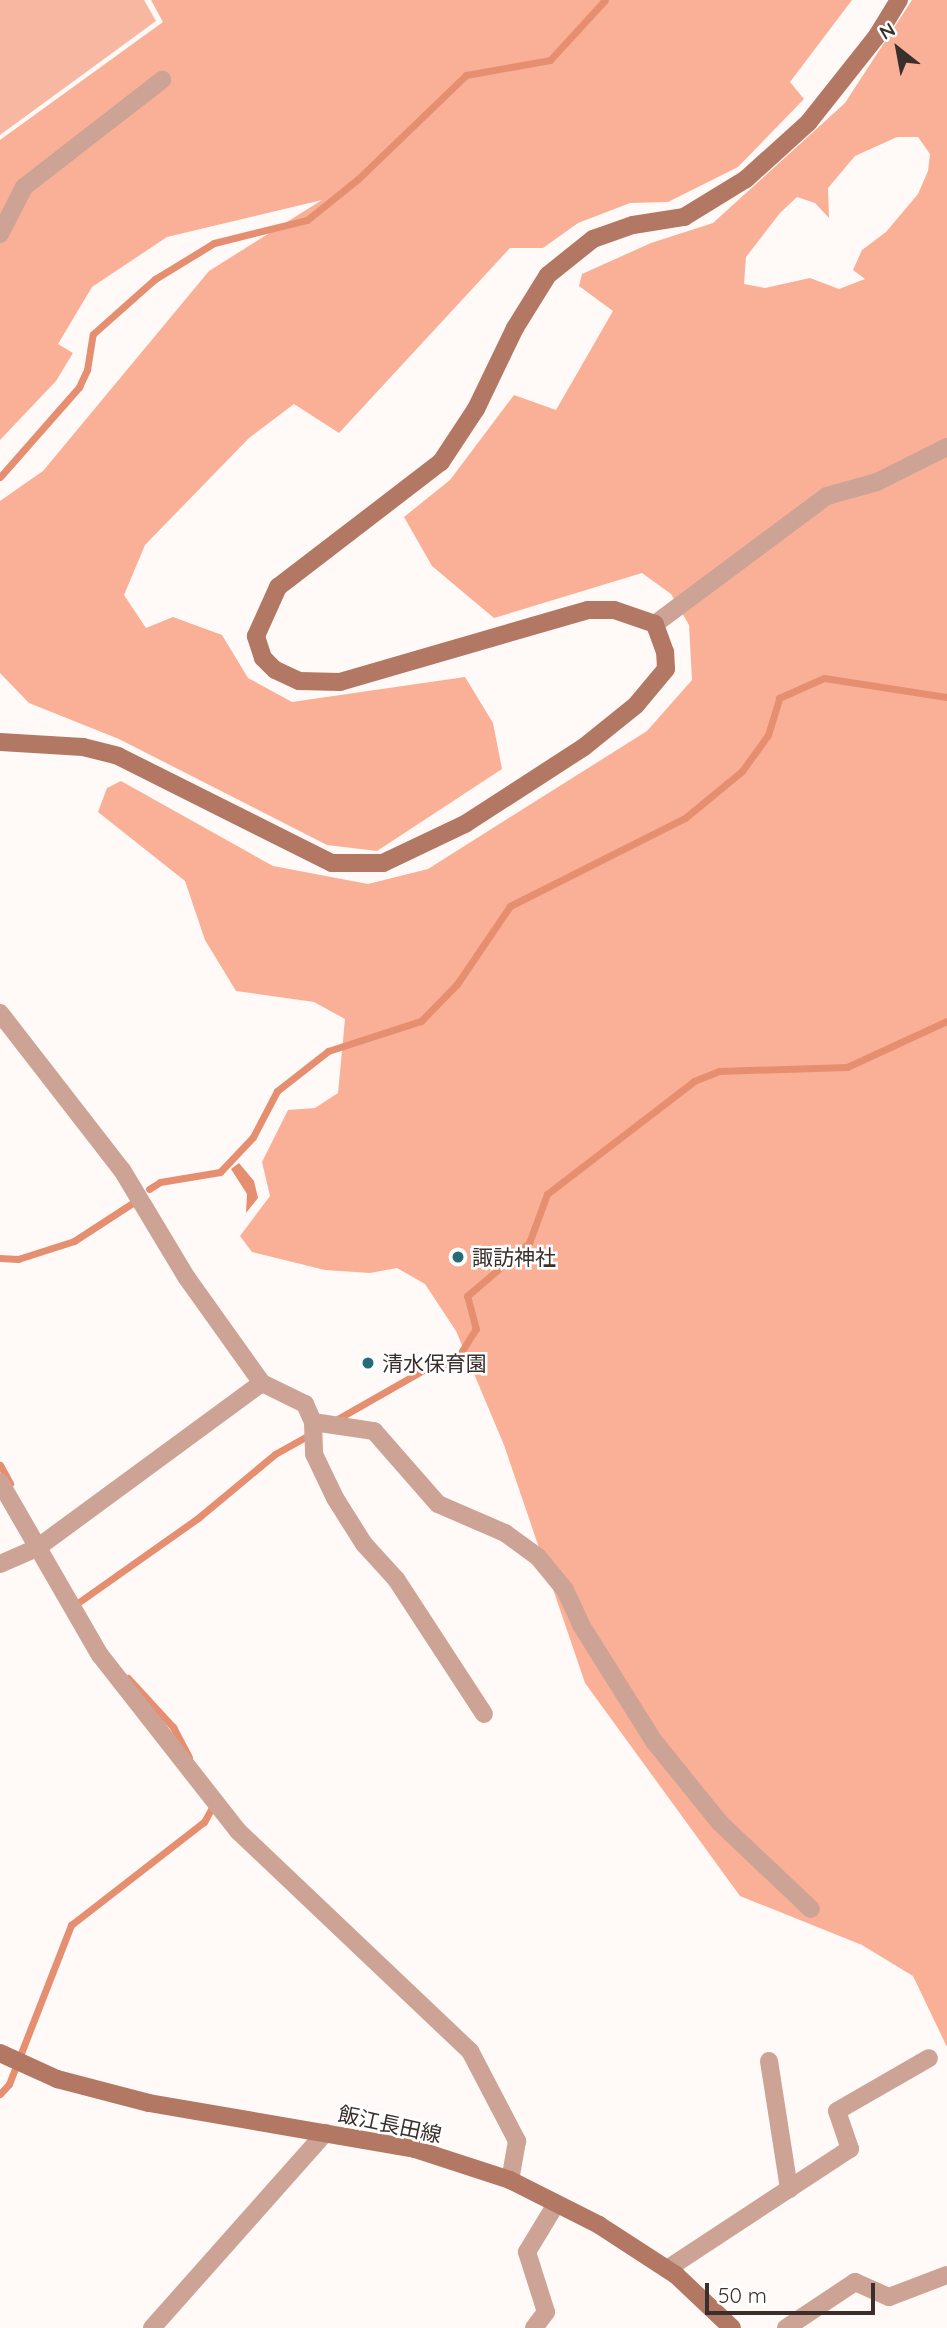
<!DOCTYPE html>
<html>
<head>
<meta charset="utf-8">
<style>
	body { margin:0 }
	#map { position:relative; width:947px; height:2328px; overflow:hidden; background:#fff9f7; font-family:Quicksand,"Noto Sans JP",sans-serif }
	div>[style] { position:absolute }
	.green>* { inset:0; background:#f8b7a1 }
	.forest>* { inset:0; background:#fab097 }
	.water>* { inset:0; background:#e68e70 }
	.stream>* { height:7px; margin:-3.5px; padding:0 3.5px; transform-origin:3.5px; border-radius:3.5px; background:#e68e70 }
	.street>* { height:18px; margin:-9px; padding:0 9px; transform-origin:9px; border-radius:9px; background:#cca395 }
	.secondary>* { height:18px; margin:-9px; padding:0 9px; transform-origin:9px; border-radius:9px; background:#b27864 }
	.dots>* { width:19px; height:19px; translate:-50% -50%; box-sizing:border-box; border:4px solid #fff; border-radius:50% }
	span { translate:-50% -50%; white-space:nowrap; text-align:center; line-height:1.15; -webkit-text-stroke:5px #fff; paint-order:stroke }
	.poi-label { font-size:21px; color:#3a2f2b }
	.left { translate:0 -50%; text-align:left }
	.street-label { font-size:21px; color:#3a2f2b }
	.north { position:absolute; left:863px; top:14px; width:70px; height:70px; -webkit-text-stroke:5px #fff; paint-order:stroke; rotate:329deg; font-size:19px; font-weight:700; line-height:28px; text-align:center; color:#3a2f2b }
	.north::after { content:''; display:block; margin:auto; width:24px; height:32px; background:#3a2f2b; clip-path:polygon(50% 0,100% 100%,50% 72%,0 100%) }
	.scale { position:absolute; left:705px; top:2283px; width:170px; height:32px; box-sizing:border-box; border:4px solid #3a2f2b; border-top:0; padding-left:9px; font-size:21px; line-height:24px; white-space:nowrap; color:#3a2f2b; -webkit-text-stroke:5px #fff; paint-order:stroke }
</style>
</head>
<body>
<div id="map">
	<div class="green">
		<i style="clip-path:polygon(0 0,144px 0,156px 21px,0 135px)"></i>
	</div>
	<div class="forest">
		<i style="clip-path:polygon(151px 0,852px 0,790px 82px,804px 99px,738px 167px,668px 202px,630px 203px,578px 223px,543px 248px,510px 248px,339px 433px,294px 404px,249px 438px,145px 545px,124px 595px,146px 628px,173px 617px,222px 635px,248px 678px,292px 702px,465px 677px,493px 723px,502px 769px,377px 851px,327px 845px,119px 739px,29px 703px,0 673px,0 501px,43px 471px,209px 271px,322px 200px,167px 237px,92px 287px,58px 344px,73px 353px,56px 381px,0 440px,0 140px,163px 22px)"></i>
		<i style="clip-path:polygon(evenodd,912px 0,947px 0,947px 2047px,913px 1976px,862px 1945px,740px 1896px,585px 1683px,504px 1445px,456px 1331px,425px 1284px,397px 1268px,370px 1273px,325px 1270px,252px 1252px,240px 1236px,270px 1196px,262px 1162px,288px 1110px,315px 1108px,338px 1093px,345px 1019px,314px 1002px,236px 991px,205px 940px,185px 881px,98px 812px,107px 788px,121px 781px,273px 866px,368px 884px,428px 869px,647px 731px,692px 680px,689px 625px,671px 594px,642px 573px,494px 618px,432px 566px,404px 517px,450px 480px,514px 395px,556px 410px,613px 311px,579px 286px,582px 274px,651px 243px,713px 223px,845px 103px,912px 0,897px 137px,918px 137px,930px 154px,928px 171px,918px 194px,886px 232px,862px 250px,853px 270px,865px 279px,839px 289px,810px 278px,765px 288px,744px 284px,746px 257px,780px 213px,797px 197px,815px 203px,829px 218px,828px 188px,855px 156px,897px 137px)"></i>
	</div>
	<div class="water">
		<i style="clip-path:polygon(239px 1163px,254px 1181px,258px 1198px,246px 1213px,247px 1194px,231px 1169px)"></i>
	</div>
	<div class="stream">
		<i style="left:0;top:477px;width:120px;rotate:-48.7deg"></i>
		<i style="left:79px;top:387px;width:19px;rotate:-65deg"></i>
		<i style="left:87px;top:370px;width:36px;rotate:-81deg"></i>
		<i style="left:93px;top:334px;width:83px;rotate:-41.6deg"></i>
		<i style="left:155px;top:279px;width:69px;rotate:-31.4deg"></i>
		<i style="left:214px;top:243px;width:96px;rotate:-13.9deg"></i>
		<i style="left:307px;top:220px;width:65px;rotate:-38.8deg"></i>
		<i style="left:358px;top:179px;width:150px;rotate:-43.9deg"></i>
		<i style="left:466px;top:75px;width:85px;rotate:-10.1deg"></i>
		<i style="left:550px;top:60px;width:81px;rotate:-47.5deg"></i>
		<i style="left:149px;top:1189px;width:13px;rotate:-32deg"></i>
		<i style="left:160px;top:1182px;width:61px;rotate:-9.5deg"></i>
		<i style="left:220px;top:1172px;width:48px;rotate:-46.7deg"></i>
		<i style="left:253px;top:1137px;width:52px;rotate:-62.4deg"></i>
		<i style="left:277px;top:1091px;width:65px;rotate:-38.1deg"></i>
		<i style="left:328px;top:1051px;width:98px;rotate:-17.9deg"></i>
		<i style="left:421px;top:1021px;width:52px;rotate:-45.8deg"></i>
		<i style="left:457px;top:984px;width:94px;rotate:-55.8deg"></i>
		<i style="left:510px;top:906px;width:196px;rotate:-26.7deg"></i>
		<i style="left:685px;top:818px;width:74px;rotate:-39.5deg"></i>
		<i style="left:742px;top:771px;width:44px;rotate:-54.2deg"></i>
		<i style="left:768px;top:735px;width:39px;rotate:-73deg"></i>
		<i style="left:779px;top:698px;width:49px;rotate:-24deg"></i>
		<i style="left:824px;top:678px;width:124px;rotate:8.8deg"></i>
		<i style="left:0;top:1258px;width:18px;rotate:3deg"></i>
		<i style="left:18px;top:1259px;width:59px;rotate:-17.8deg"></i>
		<i style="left:74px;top:1241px;width:72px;rotate:-33deg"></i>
		<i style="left:334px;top:1421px;width:107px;rotate:-29.7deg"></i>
		<i style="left:427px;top:1368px;width:29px;rotate:-12deg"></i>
		<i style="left:455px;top:1362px;width:39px;rotate:-58deg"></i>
		<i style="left:476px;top:1329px;width:34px;rotate:-105deg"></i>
		<i style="left:467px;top:1296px;width:82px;rotate:-40.5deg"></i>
		<i style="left:529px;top:1243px;width:52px;rotate:-69.8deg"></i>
		<i style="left:547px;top:1194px;width:185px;rotate:-37.5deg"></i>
		<i style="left:694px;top:1081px;width:27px;rotate:-22deg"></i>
		<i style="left:719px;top:1071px;width:128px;rotate:-1.8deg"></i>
		<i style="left:847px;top:1067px;width:110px;rotate:-24.7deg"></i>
		<i style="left:0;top:1465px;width:21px;rotate:61deg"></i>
		<i style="left:79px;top:1602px;width:146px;rotate:-35.2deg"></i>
		<i style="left:198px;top:1518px;width:100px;rotate:-39.7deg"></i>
		<i style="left:275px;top:1454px;width:41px;rotate:-29.1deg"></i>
		<i style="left:128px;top:1678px;width:67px;rotate:47.4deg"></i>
		<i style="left:173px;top:1727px;width:34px;rotate:62deg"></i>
		<i style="left:0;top:2094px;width:13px;rotate:-48deg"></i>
		<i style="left:9px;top:2084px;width:171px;rotate:-68.7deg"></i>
		<i style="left:71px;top:1925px;width:168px;rotate:-37.8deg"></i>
		<i style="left:204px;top:1822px;width:21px;rotate:-61deg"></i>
	</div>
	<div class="street">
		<i style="left:0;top:234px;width:53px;rotate:-62.9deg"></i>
		<i style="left:24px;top:187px;width:175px;rotate:-37.8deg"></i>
		<i style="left:655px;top:624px;width:214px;rotate:-36.7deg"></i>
		<i style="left:827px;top:496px;width:52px;rotate:-15.6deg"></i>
		<i style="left:877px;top:482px;width:78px;rotate:-26.6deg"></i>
		<i style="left:0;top:1013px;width:199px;rotate:52.2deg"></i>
		<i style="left:122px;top:1170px;width:126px;rotate:59deg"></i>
		<i style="left:187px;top:1278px;width:129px;rotate:54.5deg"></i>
		<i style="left:262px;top:1383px;width:48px;rotate:26deg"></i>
		<i style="left:305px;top:1404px;width:20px;rotate:66deg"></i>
		<i style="left:313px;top:1422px;width:62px;rotate:8.4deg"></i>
		<i style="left:374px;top:1431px;width:97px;rotate:48.8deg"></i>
		<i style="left:438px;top:1504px;width:73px;rotate:23.4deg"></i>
		<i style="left:505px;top:1533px;width:41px;rotate:36deg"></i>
		<i style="left:538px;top:1557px;width:43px;rotate:50.7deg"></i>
		<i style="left:565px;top:1590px;width:38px;rotate:65deg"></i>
		<i style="left:581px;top:1625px;width:136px;rotate:57.9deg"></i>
		<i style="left:653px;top:1740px;width:107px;rotate:51.1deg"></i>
		<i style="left:720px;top:1823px;width:125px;rotate:43.4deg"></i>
		<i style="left:313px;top:1422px;width:32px;rotate:88deg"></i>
		<i style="left:314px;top:1454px;width:49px;rotate:64.5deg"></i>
		<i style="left:335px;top:1498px;width:54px;rotate:57.8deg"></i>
		<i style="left:364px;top:1544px;width:47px;rotate:47.6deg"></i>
		<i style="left:396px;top:1579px;width:161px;rotate:56.9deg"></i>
		<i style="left:0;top:1482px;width:200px;rotate:60deg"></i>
		<i style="left:100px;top:1655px;width:224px;rotate:51.9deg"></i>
		<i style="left:238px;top:1831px;width:320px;rotate:43.5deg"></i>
		<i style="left:470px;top:2051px;width:102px;rotate:62.4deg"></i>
		<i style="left:517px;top:2141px;width:40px;rotate:100deg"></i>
		<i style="left:0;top:1564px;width:40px;rotate:-23.4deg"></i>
		<i style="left:37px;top:1548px;width:279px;rotate:-36.3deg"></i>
		<i style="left:769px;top:2061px;width:130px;rotate:81.1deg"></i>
		<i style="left:667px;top:2269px;width:219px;rotate:-33.3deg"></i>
		<i style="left:850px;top:2149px;width:40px;rotate:-108.9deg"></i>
		<i style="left:837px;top:2111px;width:106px;rotate:-29.9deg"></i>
		<i style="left:152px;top:2328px;width:261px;rotate:-48.4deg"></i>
		<i style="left:534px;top:2328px;width:20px;rotate:-53deg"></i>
		<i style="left:546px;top:2312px;width:63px;rotate:-107.6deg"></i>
		<i style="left:527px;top:2252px;width:56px;rotate:-58.9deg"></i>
		<i style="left:786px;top:2328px;width:83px;rotate:-33.7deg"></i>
		<i style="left:855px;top:2282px;width:37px;rotate:24deg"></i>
		<i style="left:889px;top:2297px;width:62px;rotate:-20.8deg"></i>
	</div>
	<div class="secondary">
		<i style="left:0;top:742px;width:83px;rotate:3.4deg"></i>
		<i style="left:83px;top:747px;width:36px;rotate:14deg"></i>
		<i style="left:118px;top:756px;width:239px;rotate:26.6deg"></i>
		<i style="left:332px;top:863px;width:51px"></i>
		<i style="left:383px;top:863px;width:91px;rotate:-25.4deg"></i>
		<i style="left:465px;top:824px;width:142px;rotate:-32.9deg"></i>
		<i style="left:584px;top:747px;width:67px;rotate:-38.9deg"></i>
		<i style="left:636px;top:705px;width:47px;rotate:-50.2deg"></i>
		<i style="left:666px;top:669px;width:17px;rotate:-93deg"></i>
		<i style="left:665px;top:652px;width:30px;rotate:-110deg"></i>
		<i style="left:655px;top:624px;width:43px;rotate:-161.1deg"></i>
		<i style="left:614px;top:610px;width:26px;rotate:180deg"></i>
		<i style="left:588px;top:610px;width:258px;rotate:163.8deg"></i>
		<i style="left:340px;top:682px;width:41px;rotate:-178.6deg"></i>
		<i style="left:299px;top:681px;width:26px;rotate:-155deg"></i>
		<i style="left:275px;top:670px;width:17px;rotate:-135deg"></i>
		<i style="left:263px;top:658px;width:23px;rotate:-108deg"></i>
		<i style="left:256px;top:636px;width:54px;rotate:-65.8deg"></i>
		<i style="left:278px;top:587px;width:205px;rotate:-37.5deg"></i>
		<i style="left:441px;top:462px;width:64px;rotate:-56.6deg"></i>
		<i style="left:476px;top:409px;width:90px;rotate:-64.3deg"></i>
		<i style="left:515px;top:328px;width:62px;rotate:-58.1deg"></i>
		<i style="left:548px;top:275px;width:58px;rotate:-38.7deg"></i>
		<i style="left:593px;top:239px;width:42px;rotate:-19.3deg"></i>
		<i style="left:633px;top:225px;width:52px;rotate:-8.9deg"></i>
		<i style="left:684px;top:217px;width:73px;rotate:-31.5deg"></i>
		<i style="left:746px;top:179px;width:84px;rotate:-42.1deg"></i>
		<i style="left:808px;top:123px;width:111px;rotate:-51.6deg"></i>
		<i style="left:877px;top:36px;width:42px;rotate:-58.6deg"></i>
		<i style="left:0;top:2053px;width:63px;rotate:24.5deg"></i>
		<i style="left:57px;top:2079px;width:95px;rotate:14.6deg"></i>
		<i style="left:149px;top:2103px;width:270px;rotate:9.8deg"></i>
		<i style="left:415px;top:2149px;width:100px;rotate:18.1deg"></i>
		<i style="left:510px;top:2180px;width:100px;rotate:26.8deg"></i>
		<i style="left:599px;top:2225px;width:92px;rotate:33deg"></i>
		<i style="left:676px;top:2275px;width:77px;rotate:43.4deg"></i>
	</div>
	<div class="dots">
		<i style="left:458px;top:1257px;background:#276a7c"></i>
		<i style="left:368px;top:1363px;background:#276a7c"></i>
	</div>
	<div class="poi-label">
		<span class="left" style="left:472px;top:1257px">諏訪神社</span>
		<span class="left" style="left:382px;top:1363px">清水保育園</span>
	</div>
	<div class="street-label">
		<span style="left:390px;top:2124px;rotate:12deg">飯江長田線</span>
	</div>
	<div class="north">N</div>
	<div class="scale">50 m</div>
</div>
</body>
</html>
